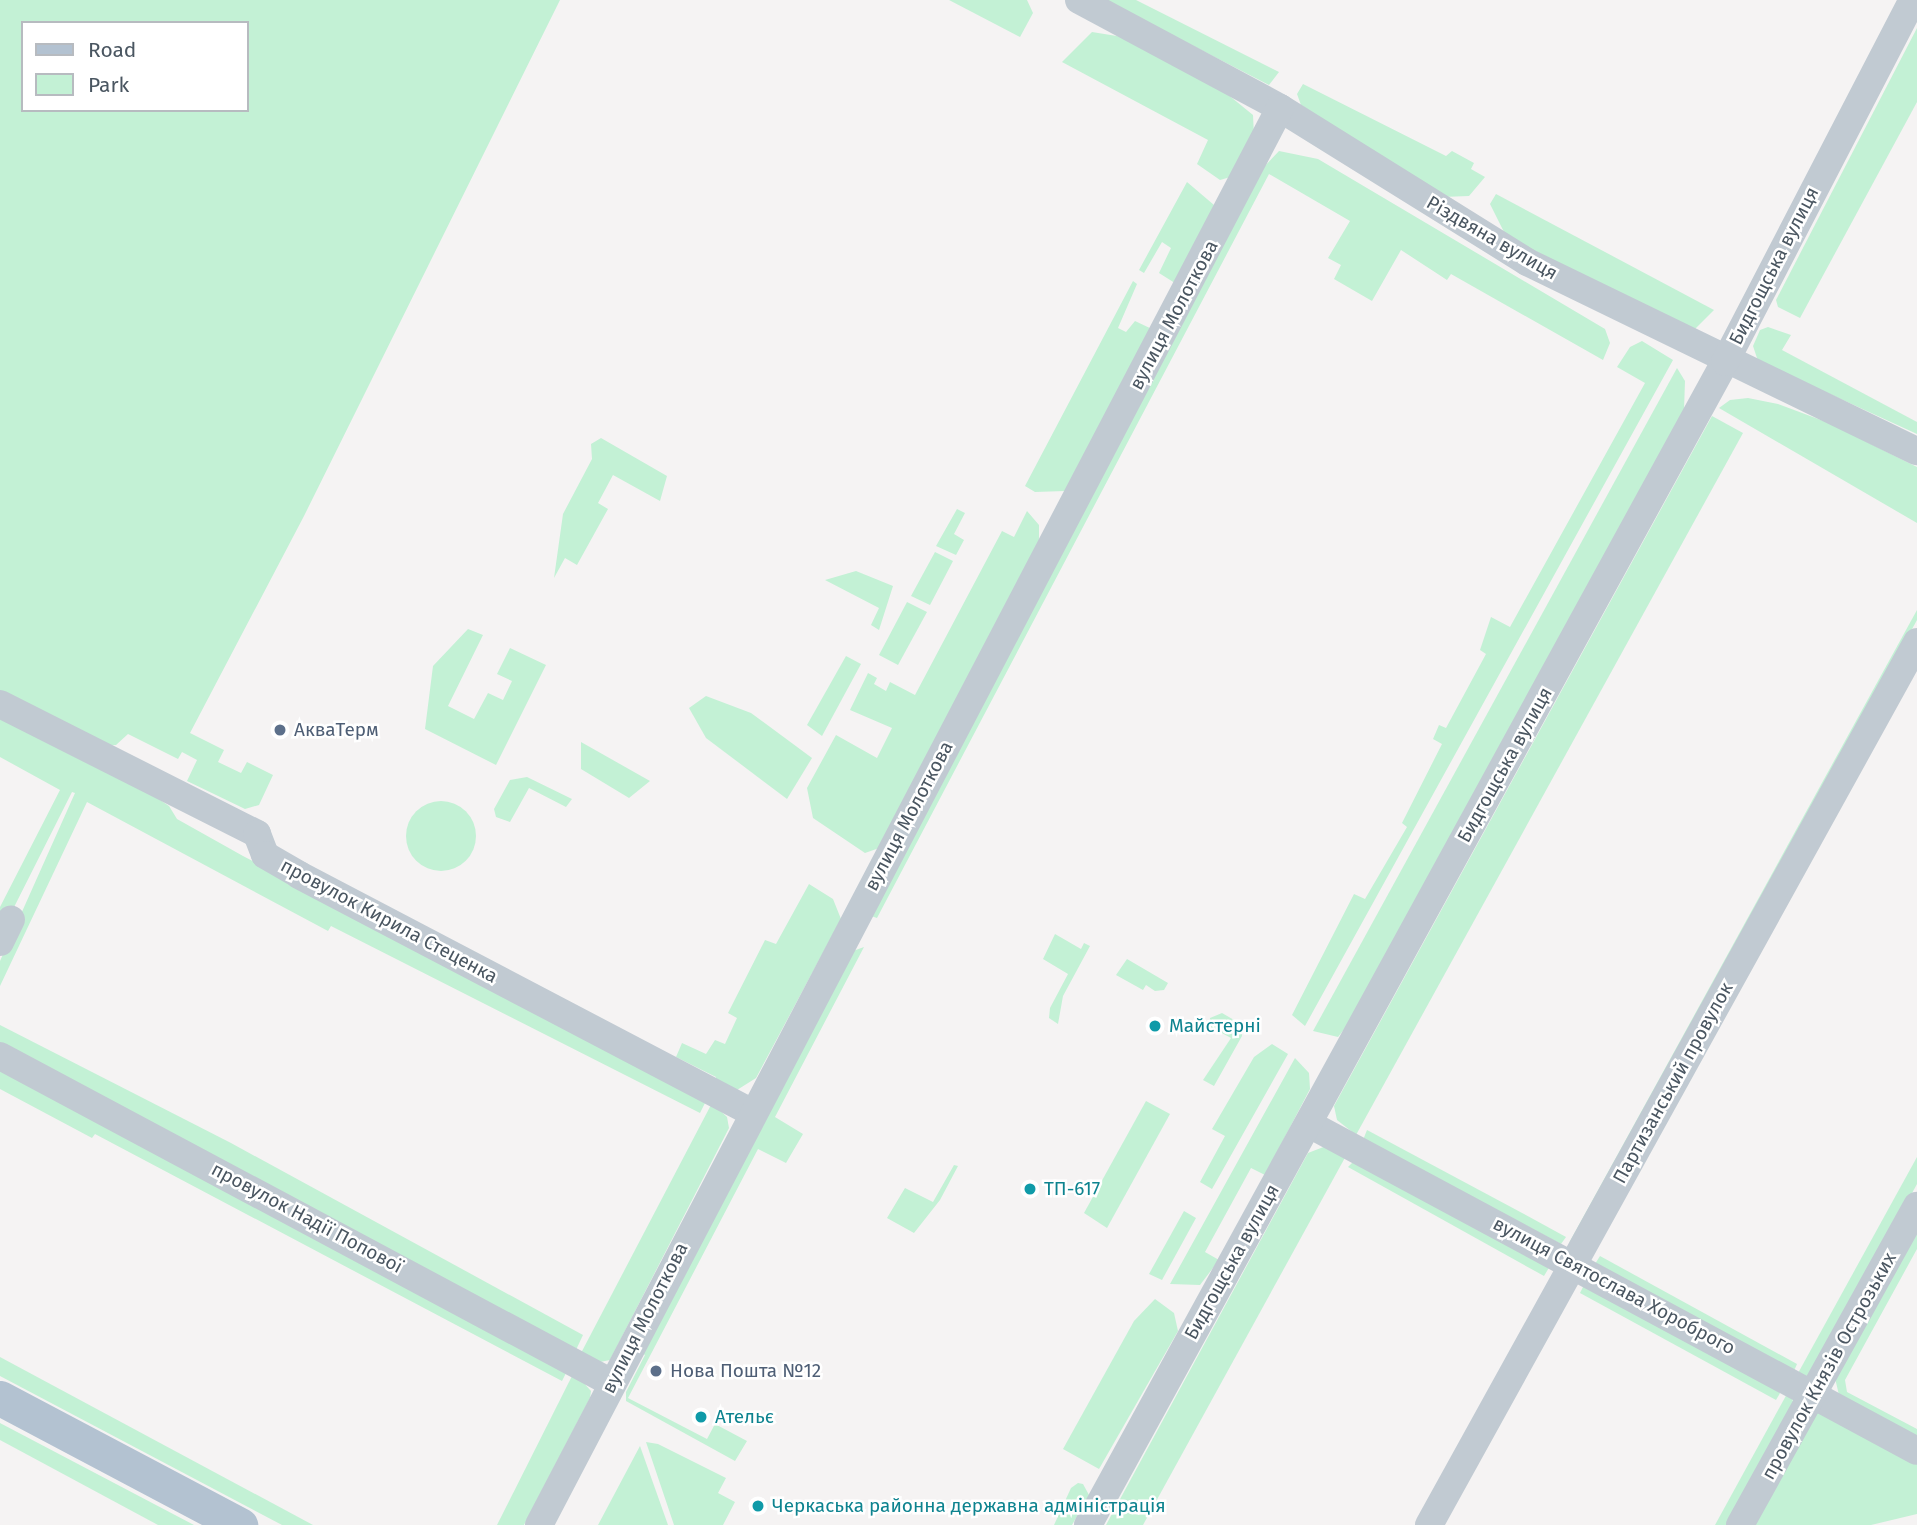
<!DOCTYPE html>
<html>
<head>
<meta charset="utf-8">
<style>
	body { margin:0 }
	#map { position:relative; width:1917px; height:1525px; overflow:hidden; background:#f5f3f3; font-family:"Fira Sans",sans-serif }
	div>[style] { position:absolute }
	.green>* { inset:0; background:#c3f1d5 }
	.round { border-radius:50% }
	.minor>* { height:28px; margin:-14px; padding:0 14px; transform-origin:14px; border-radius:14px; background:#c1cad2 }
	.major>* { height:35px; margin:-17.5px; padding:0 17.5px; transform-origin:17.5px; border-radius:17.5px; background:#b3c2d1 }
	.dots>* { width:19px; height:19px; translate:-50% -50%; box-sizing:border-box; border:4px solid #fff; border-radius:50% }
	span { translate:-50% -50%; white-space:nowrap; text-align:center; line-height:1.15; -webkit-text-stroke:5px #fff; paint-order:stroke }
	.street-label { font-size:19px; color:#4a5661 }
	.service-label { font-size:19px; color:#4e5e75 }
	.left { translate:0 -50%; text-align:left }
	.culture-label { font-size:19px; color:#0d838f }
	.legend { position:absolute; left:21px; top:21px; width:228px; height:91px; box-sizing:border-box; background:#fff; border:2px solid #b7bbc0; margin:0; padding:9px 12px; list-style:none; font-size:21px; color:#4a5661 }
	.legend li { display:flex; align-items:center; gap:14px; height:35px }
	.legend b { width:35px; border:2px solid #b7bbc0 }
</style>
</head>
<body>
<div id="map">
	<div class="green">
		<i style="clip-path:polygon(evenodd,0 0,560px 0,304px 516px,190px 733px,224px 750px,218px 762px,241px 773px,247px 762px,273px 775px,259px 805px,245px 809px,187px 781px,197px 760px,182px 752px,178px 759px,128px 734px,116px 745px,102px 746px,0 695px,0 0,23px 23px,247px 23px,247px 110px,23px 110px,23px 23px)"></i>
		<i style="clip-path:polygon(949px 0,1027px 0,1033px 13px,1020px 37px)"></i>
		<i style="clip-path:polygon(1104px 0,1136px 0,1279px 72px,1269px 85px)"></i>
		<i style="clip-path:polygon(1917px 28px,1917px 102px,1800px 318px,1778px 307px,1776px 300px)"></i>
		<i style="clip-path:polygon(1092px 32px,1129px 38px,1210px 80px,1253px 115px,1254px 136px,1234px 176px,1220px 180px,1197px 164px,1208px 140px,1062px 62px)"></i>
		<i style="clip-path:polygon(1303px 84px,1446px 156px,1452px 151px,1474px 163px,1471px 169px,1485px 177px,1469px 196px,1442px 197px,1301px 105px,1297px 94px)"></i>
		<i style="clip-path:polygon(1279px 151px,1318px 159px,1605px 329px,1610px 343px,1603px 360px,1451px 274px,1447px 280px,1401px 250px,1372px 301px,1334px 279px,1341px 265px,1328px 258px,1350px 221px,1269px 174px,877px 918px,871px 916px,1262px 169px)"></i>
		<i style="clip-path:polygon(1187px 182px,1214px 205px,1178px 285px,1159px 273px,1171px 248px,1162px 242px,1144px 273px,1139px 270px)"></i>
		<i style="clip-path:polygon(1496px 194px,1714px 310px,1695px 329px,1684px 327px,1506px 236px,1490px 204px)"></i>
		<i style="clip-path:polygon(1133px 281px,1137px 284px,1118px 328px,1126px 332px,1135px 321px,1154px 330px,1065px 491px,1035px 492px,1025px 486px)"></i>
		<i style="clip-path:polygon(1768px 327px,1791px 335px,1782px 350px,1917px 422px,1917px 434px,1758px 361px,1753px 346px,1760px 330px)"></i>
		<i style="clip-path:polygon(1642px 341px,1673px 360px,1305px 1026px,1292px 1015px,1354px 894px,1365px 899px,1407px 827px,1402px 823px,1442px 744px,1433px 739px,1439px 725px,1446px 728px,1486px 654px,1480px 650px,1491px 617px,1510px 627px,1645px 383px,1617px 367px,1630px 347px)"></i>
		<i style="clip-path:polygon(1677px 368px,1685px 381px,1684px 410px,1350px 1022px,1338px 1037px,1313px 1031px)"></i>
		<i style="clip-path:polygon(1748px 398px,1778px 404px,1829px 423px,1917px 467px,1917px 523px,1719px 408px,1730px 400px)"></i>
		<i style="clip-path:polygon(1712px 416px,1743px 433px,1356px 1135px,1337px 1120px,1334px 1106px)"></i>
		<i style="clip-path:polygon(601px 438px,667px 476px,660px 501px,613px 475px,598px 503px,608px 509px,577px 565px,565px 558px,554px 578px,563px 514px,592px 459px,591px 444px)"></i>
		<i style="clip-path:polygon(957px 509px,965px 513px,954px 534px,964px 540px,956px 555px,936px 546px)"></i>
		<i style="clip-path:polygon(1027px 511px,1039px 525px,1039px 540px,882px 847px,865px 853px,813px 818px,807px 788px,836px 735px,877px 758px,892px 728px,850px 710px,868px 673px,877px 678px,874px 684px,886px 691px,890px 682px,915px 695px,1002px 531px,1014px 537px)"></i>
		<i style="clip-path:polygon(935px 552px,953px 561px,930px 605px,911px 596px)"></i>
		<i style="clip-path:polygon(856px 571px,893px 586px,879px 630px,871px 625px,879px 608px,825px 580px)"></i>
		<i style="clip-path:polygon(907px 602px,927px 612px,898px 665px,879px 655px)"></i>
		<i style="clip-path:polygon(1917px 610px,1917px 620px,1578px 1237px,1569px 1243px)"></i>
		<i style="clip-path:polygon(468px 629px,483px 635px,448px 706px,474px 719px,488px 693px,503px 700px,512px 681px,497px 674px,510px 648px,546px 665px,496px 765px,425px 729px,433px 666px)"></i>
		<i style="clip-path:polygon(846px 656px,861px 664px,822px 736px,807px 725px)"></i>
		<i style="clip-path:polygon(706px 696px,751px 713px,812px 758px,787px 799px,706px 738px,689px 708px)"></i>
		<i style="clip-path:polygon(0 714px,144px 789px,169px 806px,177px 819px,243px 856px,707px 1099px,700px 1113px,331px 926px,328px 931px,87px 802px,0 986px,0 961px,75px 793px,72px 792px,0 935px,0 907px,60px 790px,0 757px)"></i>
		<i style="clip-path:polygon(581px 742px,650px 781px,629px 798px,581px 769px)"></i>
		<i style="clip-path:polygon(527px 777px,572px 799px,566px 807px,529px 788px,510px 822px,496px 817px,494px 809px,510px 780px)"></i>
		<i class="round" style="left:406px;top:801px;width:70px;height:70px"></i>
		<i style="clip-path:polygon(809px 884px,833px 899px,841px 919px,756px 1078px,737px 1090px,715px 1083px,716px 1077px,676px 1057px,682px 1043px,706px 1054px,715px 1040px,725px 1044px,737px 1018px,728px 1013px,765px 940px,776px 944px)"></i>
		<i style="clip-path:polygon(1055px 934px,1081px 949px,1084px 943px,1090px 946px,1063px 996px,1058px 1024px,1049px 1018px,1050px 1008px,1068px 974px,1043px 959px)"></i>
		<i style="clip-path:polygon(864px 947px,775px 1117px,803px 1134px,786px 1163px,758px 1149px,628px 1398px,707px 1439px,715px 1424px,747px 1441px,735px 1461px,626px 1401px,626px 1392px,645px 1355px,640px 1352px,853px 951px)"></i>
		<i style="clip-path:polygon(1127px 959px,1168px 983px,1164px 990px,1155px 991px,1146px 985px,1143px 990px,1116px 975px)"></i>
		<i style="clip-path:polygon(1222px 1013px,1241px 1024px,1242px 1036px,1214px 1086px,1203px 1080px,1231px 1038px,1209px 1026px,1210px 1018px)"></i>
		<i style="clip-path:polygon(0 1025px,231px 1143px,583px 1335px,575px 1352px,0 1044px)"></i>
		<i style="clip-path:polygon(1272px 1044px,1288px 1054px,1212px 1189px,1200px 1182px,1225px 1136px,1212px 1129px,1254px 1057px)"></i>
		<i style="clip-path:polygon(1295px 1058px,1309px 1073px,1310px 1089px,1265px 1175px,1251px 1168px,1205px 1252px,1219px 1260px,1200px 1285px,1170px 1284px)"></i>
		<i style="clip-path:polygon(0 1064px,569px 1367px,562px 1381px,95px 1134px,92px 1138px,0 1089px)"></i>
		<i style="clip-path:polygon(1146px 1101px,1170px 1114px,1107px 1228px,1084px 1213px)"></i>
		<i style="clip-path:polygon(712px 1103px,727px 1117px,729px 1128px,610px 1360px,595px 1363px,580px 1355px)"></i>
		<i style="clip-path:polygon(1367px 1130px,1524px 1214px,1566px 1237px,1561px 1244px,1363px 1140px)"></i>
		<i style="clip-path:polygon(1326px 1146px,1347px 1154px,1143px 1525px,1106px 1525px,1308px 1153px)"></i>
		<i style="clip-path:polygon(1917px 1157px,1917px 1184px,1811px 1377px,1797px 1375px)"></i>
		<i style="clip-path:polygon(1355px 1160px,1553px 1261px,1544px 1276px,1348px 1167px)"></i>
		<i style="clip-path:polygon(954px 1165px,958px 1166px,940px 1200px,914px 1233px,887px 1218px,905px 1188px,933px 1202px)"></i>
		<i style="clip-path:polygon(1184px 1211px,1196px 1218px,1162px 1280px,1149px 1274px)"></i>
		<i style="clip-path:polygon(1917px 1221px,1917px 1249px,1845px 1380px,1847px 1392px,1917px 1429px,1917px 1444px,1839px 1395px,1834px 1374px)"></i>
		<i style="clip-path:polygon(1600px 1256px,1797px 1364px,1793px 1373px,1595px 1264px)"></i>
		<i style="clip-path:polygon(1587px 1279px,1783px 1388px,1776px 1400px,1580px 1293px)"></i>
		<i style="clip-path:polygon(1155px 1299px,1174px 1313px,1178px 1331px,1099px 1469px,1063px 1449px,1134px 1321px)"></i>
		<i style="clip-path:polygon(0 1357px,313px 1525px,282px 1525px,0 1376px)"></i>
		<i style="clip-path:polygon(574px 1372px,591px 1391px,590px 1398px,524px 1525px,497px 1525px)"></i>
		<i style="clip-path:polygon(1788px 1392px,1794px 1403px,1732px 1525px,1715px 1525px)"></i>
		<i style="clip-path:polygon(1820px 1412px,1917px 1459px,1917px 1514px,1871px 1525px,1750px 1525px,1813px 1413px)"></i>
		<i style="clip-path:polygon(0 1423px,194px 1525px,158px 1525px,0 1440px)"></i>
		<i style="clip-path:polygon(646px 1442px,658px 1444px,726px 1478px,718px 1493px,735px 1502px,723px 1525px,674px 1525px)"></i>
		<i style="clip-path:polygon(640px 1446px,668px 1525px,598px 1525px)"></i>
		<i style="clip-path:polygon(1078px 1483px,1083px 1484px,1089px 1495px,1072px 1525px,1054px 1525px,1071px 1488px)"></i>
	</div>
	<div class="minor">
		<i style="left:1079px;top:0;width:228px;rotate:28.2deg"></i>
		<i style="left:1280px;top:108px;width:291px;rotate:31.9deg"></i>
		<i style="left:1527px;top:262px;width:433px;rotate:25.9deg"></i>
		<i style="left:0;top:704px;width:288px;rotate:26.8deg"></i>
		<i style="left:257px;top:834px;width:22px;rotate:69deg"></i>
		<i style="left:265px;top:855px;width:39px;rotate:30deg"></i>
		<i style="left:299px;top:875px;width:510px;rotate:27.67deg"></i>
		<i style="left:0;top:942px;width:25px;rotate:-64deg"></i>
		<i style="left:0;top:1056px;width:694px;rotate:28.12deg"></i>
		<i style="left:1309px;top:1124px;width:690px;rotate:28.27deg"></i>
		<i style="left:539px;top:1525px;width:1599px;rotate:-62.39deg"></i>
		<i style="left:1088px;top:1525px;width:1326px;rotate:-61.29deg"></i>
		<i style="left:1725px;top:362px;width:408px;rotate:-62.6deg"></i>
		<i style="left:1429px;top:1525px;width:1009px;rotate:-61.07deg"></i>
		<i style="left:1740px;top:1525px;width:365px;rotate:-61deg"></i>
	</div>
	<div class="major">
		<i style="left:0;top:1398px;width:272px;rotate:27.9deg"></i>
	</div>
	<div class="dots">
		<i style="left:280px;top:730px;background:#5c6f8a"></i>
		<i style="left:1155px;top:1026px;background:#0f9aa8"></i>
		<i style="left:1030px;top:1189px;background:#0f9aa8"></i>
		<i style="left:656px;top:1371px;background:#5c6f8a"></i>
		<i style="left:701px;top:1417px;background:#0f9aa8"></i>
		<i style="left:758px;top:1506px;background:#0f9aa8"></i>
	</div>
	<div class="street-label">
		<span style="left:1492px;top:238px;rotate:30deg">Різдвяна вулиця</span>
		<span style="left:1774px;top:266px;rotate:-63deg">Бидгощська вулиця</span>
		<span style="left:1174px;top:315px;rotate:-62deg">вулиця Молоткова</span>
		<span style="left:1505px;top:765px;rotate:-61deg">Бидгощська вулиця</span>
		<span style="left:909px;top:816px;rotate:-62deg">вулиця Молоткова</span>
		<span style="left:389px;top:921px;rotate:28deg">провулок Кирила Стеценка</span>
		<span style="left:1673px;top:1083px;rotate:-61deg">Партизанський провулок</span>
		<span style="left:307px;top:1218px;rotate:28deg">провулок Надії Попової</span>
		<span style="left:1232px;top:1262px;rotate:-61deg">Бидгощська вулиця</span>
		<span style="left:1614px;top:1286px;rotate:28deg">вулиця Святослава Хороброго</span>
		<span style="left:645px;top:1318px;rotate:-63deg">вулиця Молоткова</span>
		<span style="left:1829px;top:1366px;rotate:-61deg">провулок Князів Острозьких</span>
	</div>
	<div class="service-label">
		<span class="left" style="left:294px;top:730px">АкваТерм</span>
		<span class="left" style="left:670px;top:1371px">Нова Пошта №12</span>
	</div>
	<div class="culture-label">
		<span class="left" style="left:1169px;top:1026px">Майстерні</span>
		<span class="left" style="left:1044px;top:1189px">ТП-617</span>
		<span class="left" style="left:715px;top:1417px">Ательє</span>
		<span class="left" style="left:772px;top:1506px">Черкаська районна державна адміністрація</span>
	</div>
	<ul class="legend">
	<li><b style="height:9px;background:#b3c2d1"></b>Road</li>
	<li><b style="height:19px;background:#c3f1d5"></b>Park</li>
	</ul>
</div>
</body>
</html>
